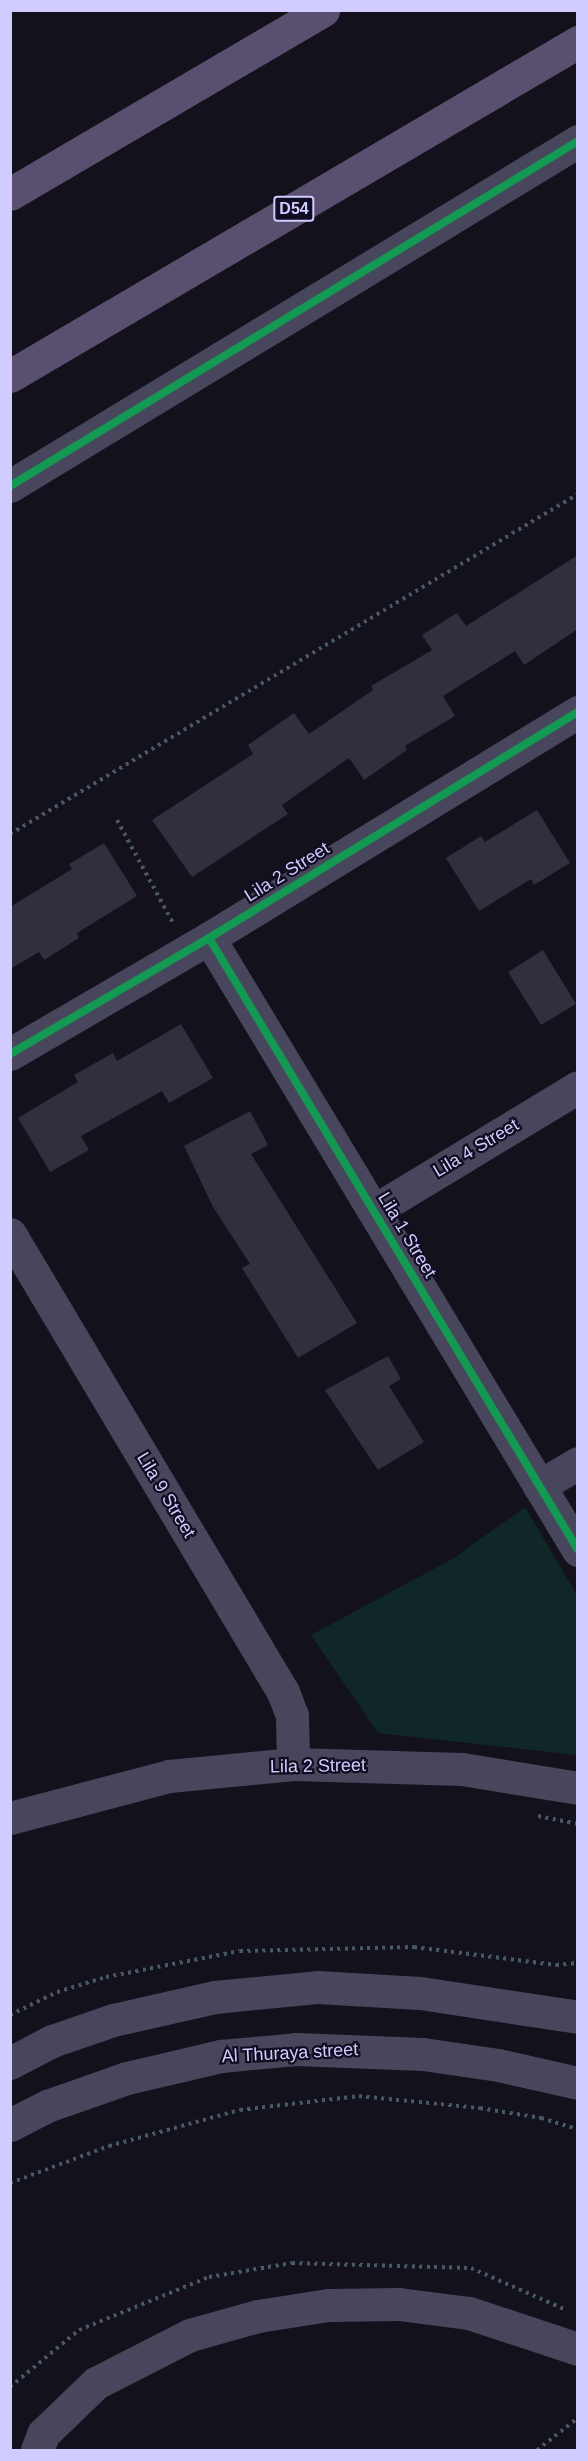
<!DOCTYPE html>
<html>
<head>
<meta charset="utf-8">
<style>
	body { margin:0 }
	#map { position:relative; width:588px; height:2461px; overflow:hidden; background:#13111c; font-family:Arial,sans-serif }
	div>[style] { position:absolute }
	.green>* { inset:0; background:#102727 }
	.building>* { inset:0; background:#312e3e }
	.path>* { height:4px; margin-top:-2px; transform-origin:0; background:repeating-linear-gradient(90deg,#495865 0 3px,transparent 0 7.5px) }
	.minor>* { height:33px; margin:-16.5px; padding:0 16.5px; transform-origin:16.5px; border-radius:16.5px; background:#47465d }
	.tertiary>* { height:33px; margin:-16.5px; padding:0 16.5px; transform-origin:16.5px; border-radius:16.5px; background:#47465d }
	.primary>* { height:33px; margin:-16.5px; padding:0 16.5px; transform-origin:16.5px; border-radius:16.5px; background:#5a4f6e }
	.cycleway>* { height:8px; margin:-4px; padding:0 4px; transform-origin:4px; border-radius:4px; background:#139951 }
	span { translate:-50% -50%; white-space:nowrap; text-align:center; line-height:1.15; -webkit-text-stroke:4.5px #100d20; paint-order:stroke }
	.shield-label span { padding:2px 4px; background:#100d20; border:2px solid; border-radius:4px; -webkit-text-stroke-width:0 }
	.shield-label { font-size:16px; color:#d1ccff; font-weight:700 }
	.street-label { font-size:18px; color:#d1ccff }
	.frame { position:absolute; inset:0; border:12px solid #d1ccff; pointer-events:none }
</style>
</head>
<body>
<div id="map">
	<div class="green">
		<i style="clip-path:polygon(525px 1507px,577px 1595px,577px 1755px,378px 1733px,311px 1635px,454px 1558px)"></i>
	</div>
	<div class="building">
		<i style="clip-path:polygon(578px 555px,578px 629px,524px 665px,515px 651px,443px 696px,455px 716px,405px 746px,407px 750px,364px 780px,349px 758px,282px 805px,288px 814px,192px 877px,152px 820px,253px 754px,248px 745px,294px 713px,309px 734px,373px 690px,371px 686px,432px 650px,422px 635px,457px 613px,466px 626px)"></i>
		<i style="clip-path:polygon(537px 810px,570px 863px,534px 885px,531px 879px,479px 911px,446px 858px,481px 836px,485px 842px)"></i>
		<i style="clip-path:polygon(104px 843px,137px 896px,77px 933px,79px 938px,44px 960px,39px 952px,10px 969px,10px 907px,72px 869px,69px 864px)"></i>
		<i style="clip-path:polygon(543px 950px,576px 1004px,541px 1025px,508px 972px)"></i>
		<i style="clip-path:polygon(181px 1024px,213px 1078px,169px 1103px,162px 1091px,81px 1136px,89px 1150px,50px 1172px,18px 1118px,78px 1082px,74px 1075px,113px 1053px,117px 1061px)"></i>
		<i style="clip-path:polygon(250px 1111px,268px 1145px,251px 1154px,357px 1323px,298px 1358px,242px 1268px,250px 1264px,213px 1207px,184px 1146px)"></i>
		<i style="clip-path:polygon(388px 1356px,401px 1379px,389px 1386px,424px 1442px,378px 1470px,325px 1390px)"></i>
	</div>
	<div class="path">
		<i style="left:117px;top:820px;width:119px;rotate:61.5deg"></i>
		<i style="left:10px;top:834px;width:662px;rotate:-30.9deg"></i>
		<i style="left:538px;top:1816px;width:41px;rotate:11.3deg"></i>
		<i style="left:10px;top:2015px;width:52px;rotate:-26.1deg"></i>
		<i style="left:57px;top:1992px;width:51px;rotate:-17deg"></i>
		<i style="left:106px;top:1977px;width:136px;rotate:-11deg"></i>
		<i style="left:240px;top:1951px;width:174px;rotate:-1.3deg"></i>
		<i style="left:414px;top:1947px;width:143px;rotate:7.2deg"></i>
		<i style="left:556px;top:1965px;width:22px;rotate:-5deg"></i>
		<i style="left:10px;top:2183px;width:106px;rotate:-20.5deg"></i>
		<i style="left:109px;top:2146px;width:136px;rotate:-15.4deg"></i>
		<i style="left:240px;top:2110px;width:120px;rotate:-6.7deg"></i>
		<i style="left:359px;top:2096px;width:122px;rotate:5.7deg"></i>
		<i style="left:480px;top:2108px;width:62px;rotate:9.3deg"></i>
		<i style="left:541px;top:2118px;width:39px;rotate:17deg"></i>
		<i style="left:10px;top:2387px;width:89px;rotate:-39.6deg"></i>
		<i style="left:79px;top:2330px;width:140px;rotate:-22.2deg"></i>
		<i style="left:209px;top:2277px;width:84px;rotate:-9.6deg"></i>
		<i style="left:292px;top:2263px;width:179px;rotate:1.6deg"></i>
		<i style="left:471px;top:2268px;width:102px;rotate:23.8deg"></i>
		<i style="left:537px;top:2450px;width:52px;rotate:-38deg"></i>
	</div>
	<div class="minor">
		<i style="left:209px;top:938px;width:715px;rotate:58.91deg"></i>
		<i style="left:10px;top:1054px;width:230px;rotate:-30.2deg"></i>
		<i style="left:209px;top:938px;width:433px;rotate:-31.5deg"></i>
		<i style="left:375px;top:1210px;width:237px;rotate:-31.2deg"></i>
		<i style="left:10px;top:1234px;width:533px;rotate:59.2deg"></i>
		<i style="left:283px;top:1692px;width:25px;rotate:69deg"></i>
		<i style="left:292px;top:1715px;width:49px;rotate:88.8deg"></i>
		<i style="left:539px;top:1486px;width:45px;rotate:-30.5deg"></i>
		<i style="left:10px;top:1818px;width:164px;rotate:-14.8deg"></i>
		<i style="left:169px;top:1776px;width:125px;rotate:-5.5deg"></i>
		<i style="left:293px;top:1764px;width:169px;rotate:1.7deg"></i>
		<i style="left:462px;top:1769px;width:118px;rotate:9.3deg"></i>
		<i style="left:37px;top:2450px;width:17px;rotate:-69deg"></i>
		<i style="left:43px;top:2434px;width:74px;rotate:-43.9deg"></i>
		<i style="left:96px;top:2383px;width:106px;rotate:-27.1deg"></i>
		<i style="left:190px;top:2335px;width:71px;rotate:-15.6deg"></i>
		<i style="left:258px;top:2316px;width:71px;rotate:-8.9deg"></i>
		<i style="left:328px;top:2305px;width:71px;rotate:-0.8deg"></i>
		<i style="left:399px;top:2304px;width:71px;rotate:7.3deg"></i>
		<i style="left:469px;top:2313px;width:115px;rotate:18.3deg"></i>
	</div>
	<div class="tertiary">
		<i style="left:10px;top:486px;width:665px;rotate:-31.27deg"></i>
		<i style="left:10px;top:2063px;width:47px;rotate:-27.6deg"></i>
		<i style="left:52px;top:2041px;width:65px;rotate:-19deg"></i>
		<i style="left:113px;top:2020px;width:105px;rotate:-12.7deg"></i>
		<i style="left:215px;top:1997px;width:102px;rotate:-5.6deg"></i>
		<i style="left:317px;top:1987px;width:103px;rotate:3.3deg"></i>
		<i style="left:420px;top:1993px;width:160px;rotate:8.6deg"></i>
		<i style="left:10px;top:2125px;width:42px;rotate:-27.2deg"></i>
		<i style="left:47px;top:2106px;width:85px;rotate:-19.3deg"></i>
		<i style="left:127px;top:2078px;width:97px;rotate:-13.2deg"></i>
		<i style="left:221px;top:2056px;width:75px;rotate:-5.3deg"></i>
		<i style="left:296px;top:2049px;width:127px;rotate:2.3deg"></i>
		<i style="left:423px;top:2054px;width:76px;rotate:8.3deg"></i>
		<i style="left:498px;top:2065px;width:82px;rotate:12.7deg"></i>
	</div>
	<div class="primary">
		<i style="left:10px;top:194px;width:363px;rotate:-30.4deg"></i>
		<i style="left:10px;top:376px;width:659px;rotate:-30.46deg"></i>
	</div>
	<div class="cycleway">
		<i style="left:10px;top:486px;width:665px;rotate:-31.27deg"></i>
		<i style="left:209px;top:938px;width:715px;rotate:58.91deg"></i>
		<i style="left:10px;top:1054px;width:230px;rotate:-30.2deg"></i>
		<i style="left:209px;top:938px;width:433px;rotate:-31.5deg"></i>
	</div>
	<div class="shield-label">
		<span style="left:294px;top:209px">D54</span>
	</div>
	<div class="street-label">
		<span style="left:287px;top:872px;rotate:-32deg">Lila 2 Street</span>
		<span style="left:476px;top:1148px;rotate:-31deg">Lila 4 Street</span>
		<span style="left:407px;top:1235px;rotate:59deg">Lila 1 Street</span>
		<span style="left:166px;top:1495px;rotate:59deg">Lila 9 Street</span>
		<span style="left:318px;top:1766px;rotate:-1deg">Lila 2 Street</span>
		<span style="left:290px;top:2053px;rotate:-3deg">Al Thuraya street</span>
	</div>
	<div class="frame"></div>
</div>
</body>
</html>
